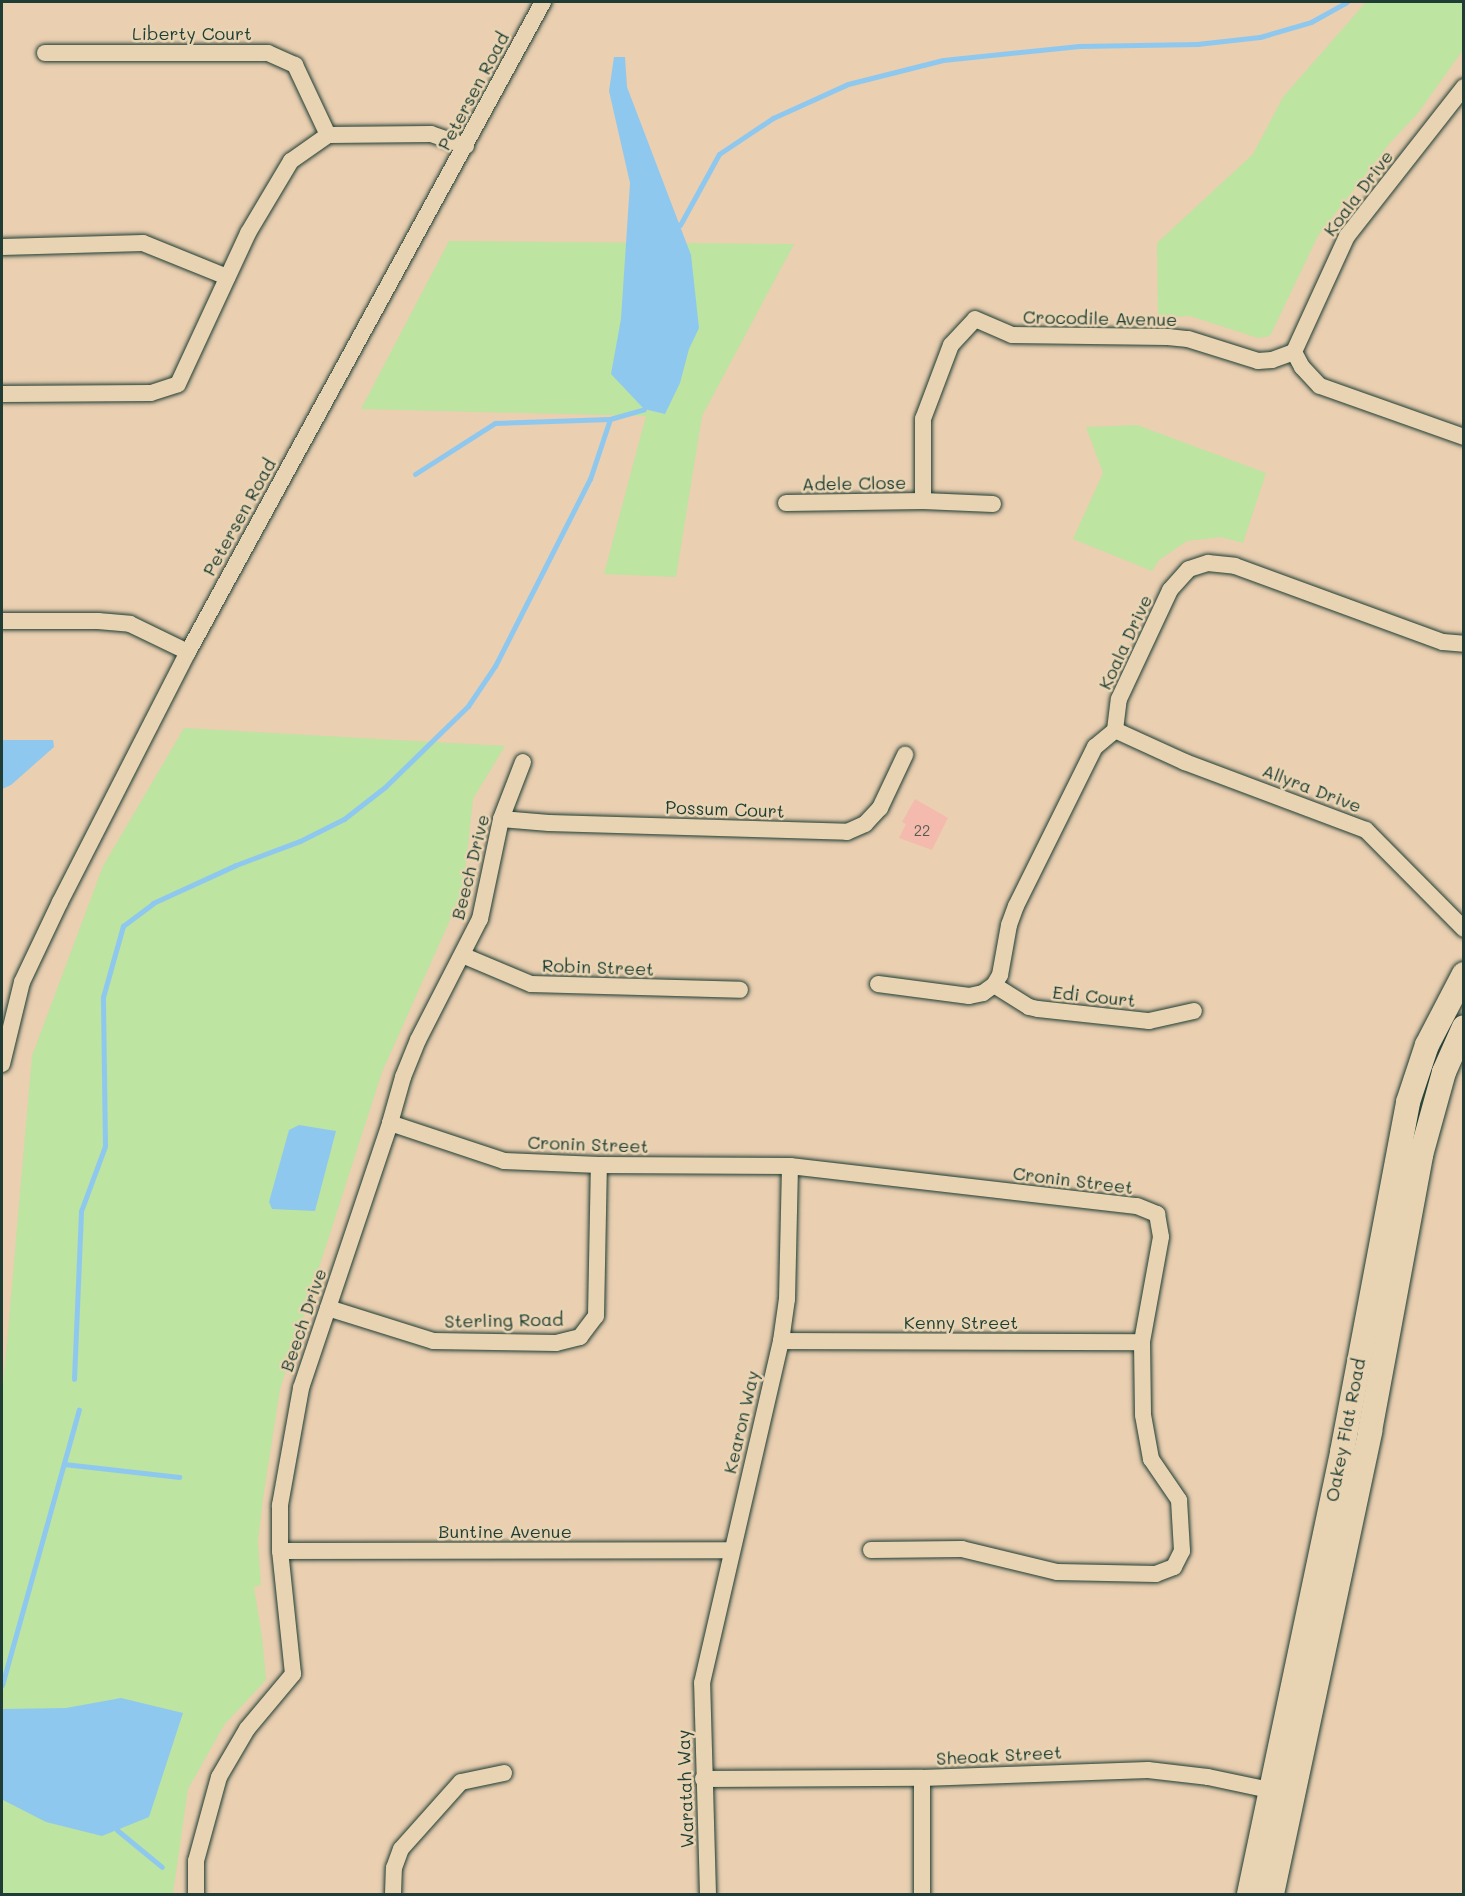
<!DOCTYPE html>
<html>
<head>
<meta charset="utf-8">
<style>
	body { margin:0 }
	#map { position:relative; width:1465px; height:1896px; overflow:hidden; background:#eacfb1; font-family:Mali,sans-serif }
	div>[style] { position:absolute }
	.green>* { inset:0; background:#bde4a0 }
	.water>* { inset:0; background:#8fc8ee }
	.stream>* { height:5px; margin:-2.5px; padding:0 2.5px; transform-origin:2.5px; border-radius:2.5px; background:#8fc8ee }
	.building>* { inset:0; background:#f4baae }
	.roads { filter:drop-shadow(0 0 2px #1f3d34) drop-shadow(0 0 2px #1f3d34) }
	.street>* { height:16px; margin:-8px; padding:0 8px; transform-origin:8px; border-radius:8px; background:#e8d4b2 }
	.secondary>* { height:24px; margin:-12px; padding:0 12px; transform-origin:12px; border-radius:12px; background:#e8d4b2 }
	span { translate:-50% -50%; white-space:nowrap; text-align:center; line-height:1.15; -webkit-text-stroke:5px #e8d4b2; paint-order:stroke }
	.number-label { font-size:15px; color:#545c52 }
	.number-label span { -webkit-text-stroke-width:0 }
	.street-label { font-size:18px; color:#1f3d34 }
	.frame { position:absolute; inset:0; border:3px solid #1f3d34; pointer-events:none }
</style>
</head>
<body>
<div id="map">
	<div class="green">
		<i style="clip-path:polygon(1366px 2px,1463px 2px,1463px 50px,1418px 113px,1389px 144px,1318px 236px,1270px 336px,1258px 338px,1190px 316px,1158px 318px,1157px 243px,1253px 154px,1283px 97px)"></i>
		<i style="clip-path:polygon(449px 241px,794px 244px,702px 416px,676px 577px,604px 574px,646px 416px,361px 409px)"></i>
		<i style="clip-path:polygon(1137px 425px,1266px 473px,1243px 543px,1221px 537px,1187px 541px,1159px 560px,1152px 571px,1073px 539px,1103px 473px,1086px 427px)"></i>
		<i style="clip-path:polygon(184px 728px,505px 746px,473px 799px,463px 891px,382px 1072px,280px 1389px,263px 1499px,258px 1541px,261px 1585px,254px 1587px,262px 1637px,266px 1680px,224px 1725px,188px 1789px,173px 1894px,2px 1894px,2px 1399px,32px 1056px,103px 866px)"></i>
	</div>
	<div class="water">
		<i style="clip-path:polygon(614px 57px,625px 57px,627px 87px,691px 255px,699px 328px,689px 349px,680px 383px,665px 414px,644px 409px,611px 374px,621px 319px,630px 183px,609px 91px)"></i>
		<i style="clip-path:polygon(2px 740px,53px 740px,54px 747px,11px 785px,2px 789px)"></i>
		<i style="clip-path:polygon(299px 1125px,336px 1131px,315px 1211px,272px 1209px,269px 1202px,289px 1130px)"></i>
		<i style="clip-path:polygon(121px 1698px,183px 1713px,149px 1817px,102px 1836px,46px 1822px,3px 1800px,2px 1709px,66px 1708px)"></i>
	</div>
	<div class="stream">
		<i style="left:680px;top:225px;width:81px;rotate:-61.2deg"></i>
		<i style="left:719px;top:154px;width:65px;rotate:-33.7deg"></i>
		<i style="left:773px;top:118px;width:82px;rotate:-24.4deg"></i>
		<i style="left:848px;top:84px;width:98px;rotate:-14.2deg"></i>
		<i style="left:943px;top:60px;width:137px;rotate:-5.9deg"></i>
		<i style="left:1079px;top:46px;width:118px;rotate:-1deg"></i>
		<i style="left:1197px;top:44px;width:63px;rotate:-6.3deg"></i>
		<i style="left:1260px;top:37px;width:53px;rotate:-16.4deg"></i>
		<i style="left:1311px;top:22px;width:41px;rotate:-29.1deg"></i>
		<i style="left:415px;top:474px;width:95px;rotate:-32.5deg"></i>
		<i style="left:495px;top:423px;width:115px;rotate:-2deg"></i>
		<i style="left:74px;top:1379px;width:168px;rotate:-87.6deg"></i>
		<i style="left:81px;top:1211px;width:69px;rotate:-69.7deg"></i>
		<i style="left:105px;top:1146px;width:149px;rotate:-90.8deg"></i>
		<i style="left:103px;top:997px;width:74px;rotate:-74.3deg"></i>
		<i style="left:123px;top:926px;width:38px;rotate:-37deg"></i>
		<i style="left:153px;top:903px;width:91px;rotate:-24.6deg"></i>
		<i style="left:236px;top:865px;width:68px;rotate:-20.6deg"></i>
		<i style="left:300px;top:841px;width:49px;rotate:-26.6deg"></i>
		<i style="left:344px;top:819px;width:52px;rotate:-38deg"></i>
		<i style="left:385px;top:787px;width:116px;rotate:-44.3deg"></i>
		<i style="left:468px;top:706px;width:48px;rotate:-56deg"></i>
		<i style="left:495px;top:666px;width:210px;rotate:-63.1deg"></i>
		<i style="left:590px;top:479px;width:63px;rotate:-71.6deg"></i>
		<i style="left:610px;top:419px;width:35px;rotate:-16deg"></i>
		<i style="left:64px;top:1464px;width:116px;rotate:6.4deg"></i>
		<i style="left:2px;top:1685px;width:286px;rotate:-74.4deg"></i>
		<i style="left:117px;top:1830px;width:58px;rotate:39.4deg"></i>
	</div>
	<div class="building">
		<i style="clip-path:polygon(915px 799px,948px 818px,932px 850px,899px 838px,906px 824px,902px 822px)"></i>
	</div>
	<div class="roads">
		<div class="street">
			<i style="left:45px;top:53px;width:223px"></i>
			<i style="left:268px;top:53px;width:30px;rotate:24deg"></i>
			<i style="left:295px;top:65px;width:77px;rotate:64.8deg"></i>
			<i style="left:1464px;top:87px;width:189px;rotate:128.1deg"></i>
			<i style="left:1347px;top:236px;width:128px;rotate:114.6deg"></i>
			<i style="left:1294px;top:352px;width:17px;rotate:62deg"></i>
			<i style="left:1302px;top:367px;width:26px;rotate:47deg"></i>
			<i style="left:1320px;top:386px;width:153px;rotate:19.5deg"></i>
			<i style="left:2px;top:247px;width:141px;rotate:-1.6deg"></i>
			<i style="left:143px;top:243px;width:91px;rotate:22deg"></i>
			<i style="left:2px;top:394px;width:149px;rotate:-0.4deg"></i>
			<i style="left:151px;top:393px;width:28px;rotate:-18deg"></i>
			<i style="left:178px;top:384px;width:166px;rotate:-65.1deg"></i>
			<i style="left:248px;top:233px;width:84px;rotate:-59.2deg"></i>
			<i style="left:291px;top:161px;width:45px;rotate:-35.1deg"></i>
			<i style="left:328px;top:135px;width:103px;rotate:-0.6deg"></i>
			<i style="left:431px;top:134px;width:37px;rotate:19deg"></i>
			<i style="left:786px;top:503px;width:137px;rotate:-0.8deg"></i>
			<i style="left:993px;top:504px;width:70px;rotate:-177.5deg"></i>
			<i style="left:923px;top:501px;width:82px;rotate:-90deg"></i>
			<i style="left:923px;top:419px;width:79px;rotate:-69.3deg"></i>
			<i style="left:951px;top:345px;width:35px;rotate:-47deg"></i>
			<i style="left:975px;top:319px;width:40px;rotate:23.4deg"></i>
			<i style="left:1012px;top:335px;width:156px;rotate:0.7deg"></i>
			<i style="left:1168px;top:337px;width:20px;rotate:6deg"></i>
			<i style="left:1188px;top:339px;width:73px;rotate:17.4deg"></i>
			<i style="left:1258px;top:361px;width:14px;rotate:-4deg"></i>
			<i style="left:1272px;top:360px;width:23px;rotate:-20deg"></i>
			<i style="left:2px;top:621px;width:96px"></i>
			<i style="left:98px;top:621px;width:32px;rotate:5deg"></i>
			<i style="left:130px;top:624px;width:64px;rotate:25.8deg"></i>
			<i style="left:1115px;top:730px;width:77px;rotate:24.6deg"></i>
			<i style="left:1185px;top:762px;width:193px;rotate:20.6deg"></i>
			<i style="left:1366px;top:830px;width:139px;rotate:45.3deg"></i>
			<i style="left:501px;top:819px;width:48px;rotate:4.8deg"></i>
			<i style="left:549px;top:823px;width:298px;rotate:1.7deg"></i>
			<i style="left:847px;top:832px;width:20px;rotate:-24deg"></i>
			<i style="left:865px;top:824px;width:22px;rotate:-47deg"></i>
			<i style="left:880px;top:808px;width:59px;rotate:-64.7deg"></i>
			<i style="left:462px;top:955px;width:75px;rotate:22.8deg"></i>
			<i style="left:531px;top:984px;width:209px;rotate:1.6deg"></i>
			<i style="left:878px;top:984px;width:92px;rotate:7.5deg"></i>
			<i style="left:969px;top:996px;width:14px;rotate:-12deg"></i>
			<i style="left:983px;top:993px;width:14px;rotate:-36deg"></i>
			<i style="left:994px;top:985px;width:12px;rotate:-59deg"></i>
			<i style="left:1000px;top:975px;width:51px;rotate:-79.8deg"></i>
			<i style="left:1009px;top:925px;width:20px;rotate:-70deg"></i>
			<i style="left:1016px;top:906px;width:178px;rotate:-63.6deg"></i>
			<i style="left:1095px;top:747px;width:26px;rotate:-40deg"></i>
			<i style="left:1115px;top:730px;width:31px;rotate:-83deg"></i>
			<i style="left:1119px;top:699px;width:120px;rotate:-64.9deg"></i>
			<i style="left:1170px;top:590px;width:28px;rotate:-48deg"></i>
			<i style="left:1189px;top:569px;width:20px;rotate:-18deg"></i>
			<i style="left:1208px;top:563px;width:27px;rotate:6deg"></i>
			<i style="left:1235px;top:566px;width:221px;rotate:20.1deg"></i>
			<i style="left:1443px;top:642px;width:21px;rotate:5deg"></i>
			<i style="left:994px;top:985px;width:41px;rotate:32.2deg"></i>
			<i style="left:1029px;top:1007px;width:9px;rotate:13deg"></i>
			<i style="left:1038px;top:1009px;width:112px;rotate:6.2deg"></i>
			<i style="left:1149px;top:1021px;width:46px;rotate:-12.5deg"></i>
			<i style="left:2px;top:1064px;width:84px;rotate:-76.3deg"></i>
			<i style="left:22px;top:982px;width:89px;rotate:-64.6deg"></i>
			<i style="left:60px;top:902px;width:281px;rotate:-62.9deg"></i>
			<i style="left:188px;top:652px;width:741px;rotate:-61.36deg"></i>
			<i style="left:390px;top:1123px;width:120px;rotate:18.4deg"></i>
			<i style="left:504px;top:1161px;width:95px;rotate:2.4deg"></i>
			<i style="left:599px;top:1165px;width:191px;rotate:0.3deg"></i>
			<i style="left:790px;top:1166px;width:349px;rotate:6.6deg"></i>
			<i style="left:1137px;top:1206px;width:22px;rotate:22deg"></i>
			<i style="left:1157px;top:1214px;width:23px;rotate:80deg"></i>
			<i style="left:1161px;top:1237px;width:107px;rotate:100.3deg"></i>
			<i style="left:1142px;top:1342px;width:73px;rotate:89.2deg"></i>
			<i style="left:1143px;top:1415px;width:45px;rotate:79.7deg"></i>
			<i style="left:1151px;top:1459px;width:50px;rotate:55.7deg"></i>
			<i style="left:1179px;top:1500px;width:51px;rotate:86.6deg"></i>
			<i style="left:1182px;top:1551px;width:18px;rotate:117deg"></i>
			<i style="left:1174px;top:1567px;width:19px;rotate:159deg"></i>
			<i style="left:1156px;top:1574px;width:99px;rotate:-178.8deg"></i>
			<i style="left:1057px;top:1572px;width:98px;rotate:-166.4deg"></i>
			<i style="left:962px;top:1549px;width:91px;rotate:179.4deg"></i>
			<i style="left:328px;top:1308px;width:110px;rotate:17.4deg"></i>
			<i style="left:433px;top:1341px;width:123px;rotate:0.9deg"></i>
			<i style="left:556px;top:1343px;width:25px;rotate:-14deg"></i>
			<i style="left:580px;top:1337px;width:26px;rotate:-53deg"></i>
			<i style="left:596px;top:1316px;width:151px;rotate:-88.9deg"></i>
			<i style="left:781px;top:1341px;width:361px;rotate:0.2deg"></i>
			<i style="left:280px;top:1551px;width:451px;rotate:-0.1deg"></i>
			<i style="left:922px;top:1778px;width:116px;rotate:90deg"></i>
			<i style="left:703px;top:1779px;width:219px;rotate:-0.3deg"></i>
			<i style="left:922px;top:1778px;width:226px;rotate:-2deg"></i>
			<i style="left:1148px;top:1770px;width:60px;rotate:6.7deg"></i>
			<i style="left:1208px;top:1777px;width:73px;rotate:11.9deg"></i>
			<i style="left:196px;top:1894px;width:33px;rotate:-90deg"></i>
			<i style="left:196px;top:1861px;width:87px;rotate:-74.7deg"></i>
			<i style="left:219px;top:1777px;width:56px;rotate:-59.7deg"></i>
			<i style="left:247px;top:1729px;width:72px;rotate:-50.1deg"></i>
			<i style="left:293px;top:1674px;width:124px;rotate:-96deg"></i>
			<i style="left:280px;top:1551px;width:46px;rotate:-90deg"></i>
			<i style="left:280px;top:1505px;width:119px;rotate:-79.8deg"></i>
			<i style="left:301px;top:1388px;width:280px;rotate:-71.4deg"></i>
			<i style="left:390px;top:1123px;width:48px;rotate:-74.2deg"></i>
			<i style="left:403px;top:1077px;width:40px;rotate:-68deg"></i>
			<i style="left:418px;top:1040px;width:136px;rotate:-62.9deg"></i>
			<i style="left:480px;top:919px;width:102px;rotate:-78.1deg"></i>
			<i style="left:501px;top:819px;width:61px;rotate:-68.9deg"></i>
			<i style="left:393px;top:1894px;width:26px;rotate:-88deg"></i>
			<i style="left:394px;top:1868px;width:20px;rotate:-70deg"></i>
			<i style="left:401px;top:1849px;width:90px;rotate:-48.2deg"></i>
			<i style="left:461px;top:1782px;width:44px;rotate:-11.8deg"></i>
			<i style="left:708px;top:1894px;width:211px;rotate:-91.6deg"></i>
			<i style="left:702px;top:1683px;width:351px;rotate:-77deg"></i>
			<i style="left:781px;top:1341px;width:42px;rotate:-81.9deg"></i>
			<i style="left:787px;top:1299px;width:133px;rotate:-88.7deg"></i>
		</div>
		<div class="secondary">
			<i style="left:1249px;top:1894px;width:452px;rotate:-78.1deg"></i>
			<i style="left:1342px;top:1452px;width:356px;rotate:-79.3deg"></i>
			<i style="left:1408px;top:1102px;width:60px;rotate:-71.6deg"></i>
			<i style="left:1427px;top:1045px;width:80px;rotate:-62.5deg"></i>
			<i style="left:1272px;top:1894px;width:473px;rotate:-78deg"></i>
			<i style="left:1370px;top:1431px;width:281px;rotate:-79.5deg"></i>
			<i style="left:1421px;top:1155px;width:86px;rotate:-74.5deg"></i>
			<i style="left:1444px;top:1072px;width:49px;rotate:-66deg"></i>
		</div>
	</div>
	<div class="number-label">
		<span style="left:922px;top:831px">22</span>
	</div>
	<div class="street-label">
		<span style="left:192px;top:33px">Liberty Court</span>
		<span style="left:473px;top:91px;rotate:-62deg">Petersen Road</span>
		<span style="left:1358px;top:193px;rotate:-53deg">Koala Drive</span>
		<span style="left:1100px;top:318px;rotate:1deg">Crocodile Avenue</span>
		<span style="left:854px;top:483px;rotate:-1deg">Adele Close</span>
		<span style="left:239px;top:517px;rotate:-61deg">Petersen Road</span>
		<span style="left:1125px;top:642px;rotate:-65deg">Koala Drive</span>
		<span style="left:1312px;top:788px;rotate:21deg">Allyra Drive</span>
		<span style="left:725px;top:809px;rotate:2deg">Possum Court</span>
		<span style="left:470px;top:867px;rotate:-76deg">Beech Drive</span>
		<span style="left:598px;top:967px;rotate:2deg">Robin Street</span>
		<span style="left:1094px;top:996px;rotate:6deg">Edi Court</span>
		<span style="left:588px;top:1144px;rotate:2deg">Cronin Street</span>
		<span style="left:1073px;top:1180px;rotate:7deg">Cronin Street</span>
		<span style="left:303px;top:1320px;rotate:-71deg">Beech Drive</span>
		<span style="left:504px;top:1320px;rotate:-1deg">Sterling Road</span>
		<span style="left:961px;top:1322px">Kenny Street</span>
		<span style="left:741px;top:1422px;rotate:-77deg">Kearon Way</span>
		<span style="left:1345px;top:1430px;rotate:-79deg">Oakey Flat Road</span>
		<span style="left:505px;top:1531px">Buntine Avenue</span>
		<span style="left:999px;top:1755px;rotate:-3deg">Sheoak Street</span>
		<span style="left:685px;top:1789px;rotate:-92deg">Waratah Way</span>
	</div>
	<div class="frame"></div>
</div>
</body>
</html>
